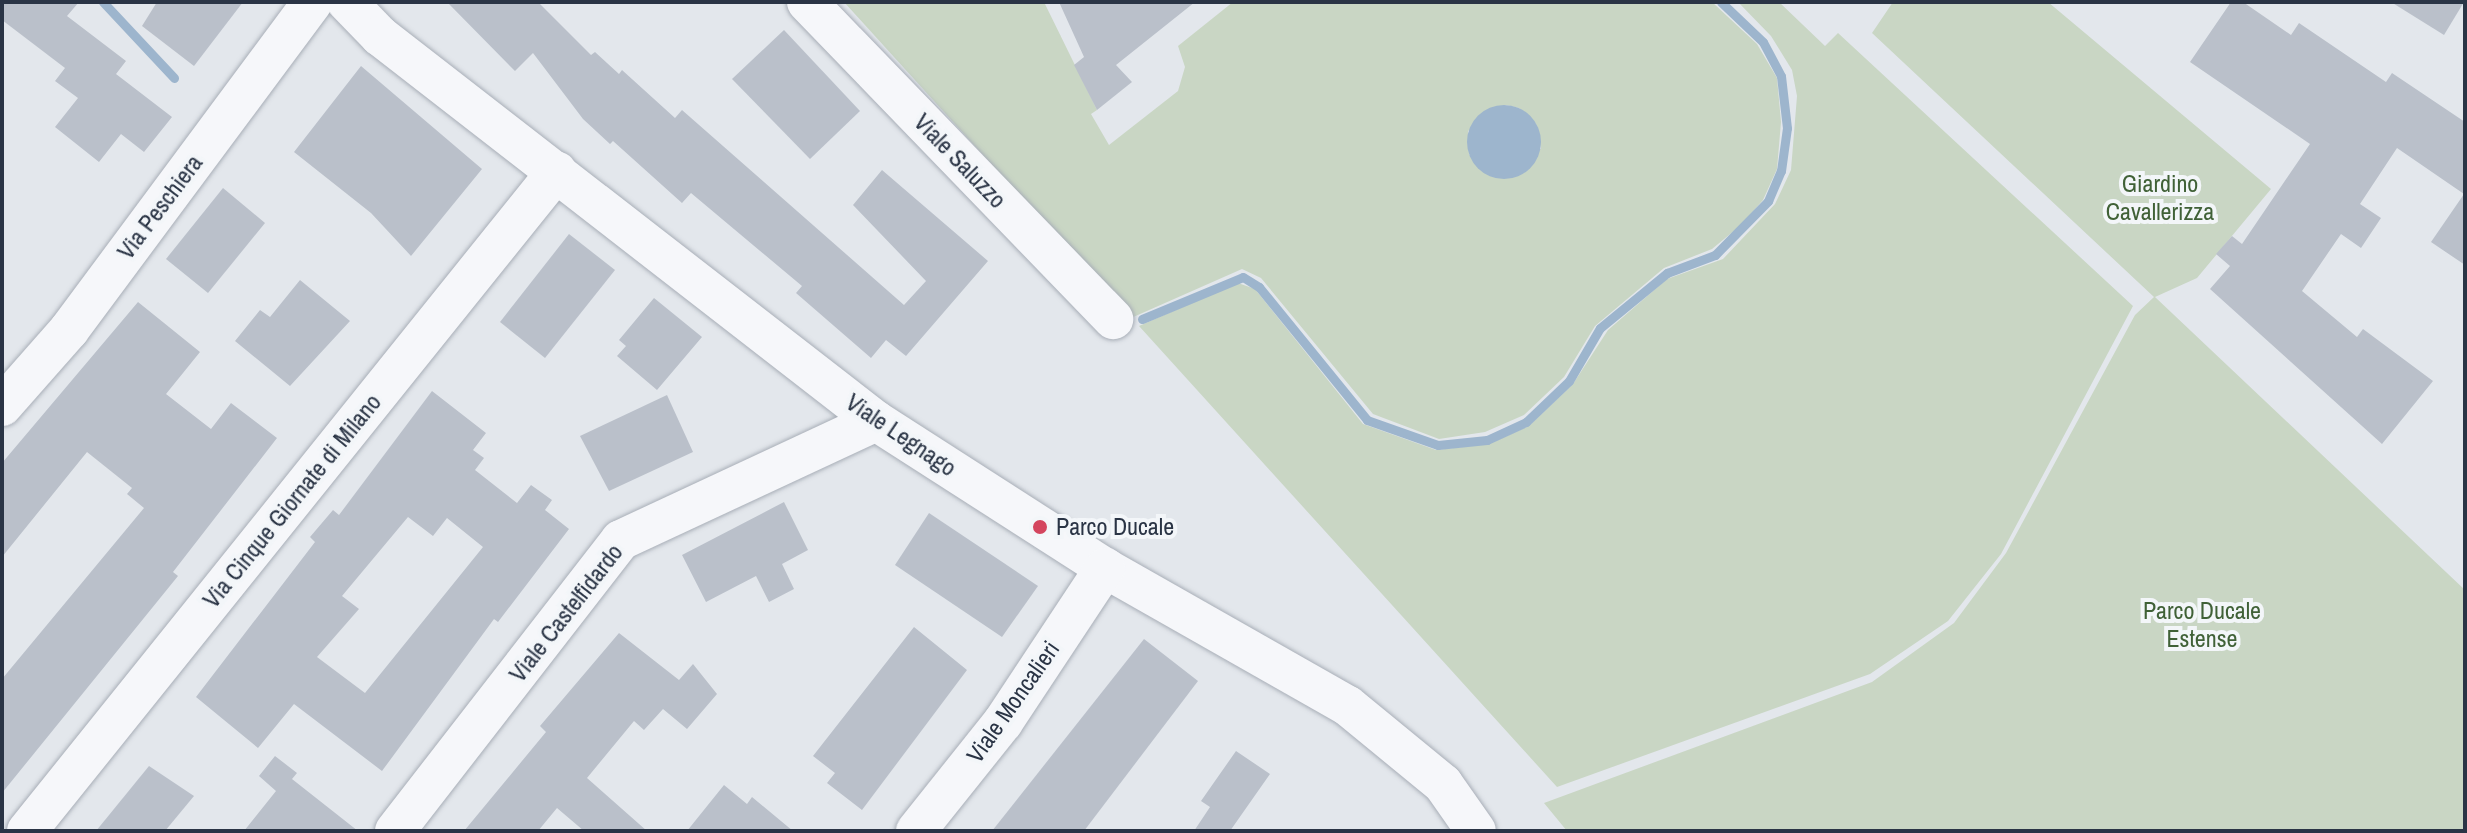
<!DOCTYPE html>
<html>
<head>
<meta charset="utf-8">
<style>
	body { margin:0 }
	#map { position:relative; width:2467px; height:833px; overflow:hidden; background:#e3e7ec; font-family:"Archivo Narrow",sans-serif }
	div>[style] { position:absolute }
	.green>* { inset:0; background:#c9d6c4 }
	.water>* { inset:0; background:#9db5cd }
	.round { border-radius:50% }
	.stream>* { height:9px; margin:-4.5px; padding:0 4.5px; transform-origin:4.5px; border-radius:4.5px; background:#9db5cd }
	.building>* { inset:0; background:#bac0ca }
	.roads { filter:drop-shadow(0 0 2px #a8aeb7) drop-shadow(0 0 2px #a8aeb7) }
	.minor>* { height:40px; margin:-20px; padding:0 20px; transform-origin:20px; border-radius:20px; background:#f6f7fa }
	.dots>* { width:22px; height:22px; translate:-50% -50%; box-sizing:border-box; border:4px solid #f3f6f9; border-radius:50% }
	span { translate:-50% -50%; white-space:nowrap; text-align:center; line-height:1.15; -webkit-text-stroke:8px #f3f6f9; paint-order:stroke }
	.street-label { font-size:24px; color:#2a3445 }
	.park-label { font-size:24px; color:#406137 }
	.poi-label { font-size:24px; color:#2a3445 }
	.left { translate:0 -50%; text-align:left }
	.frame { position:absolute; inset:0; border:4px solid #2a3445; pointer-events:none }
</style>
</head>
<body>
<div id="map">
	<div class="green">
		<i style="clip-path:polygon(evenodd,844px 2px,1044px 2px,1097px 110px,1091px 114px,1109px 145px,1178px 91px,1185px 67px,1178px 46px,1233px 2px,1712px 2px,1757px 44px,1777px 78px,1781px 122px,1777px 169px,1763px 200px,1741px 225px,1712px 249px,1664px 268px,1595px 326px,1564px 377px,1524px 415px,1485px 432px,1439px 439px,1373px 414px,1261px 278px,1242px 269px,1131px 318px,844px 2px,1506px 105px,1519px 108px,1536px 124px,1541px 149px,1469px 155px,1468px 131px,1506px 105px)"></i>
		<i style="clip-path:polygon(1738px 2px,1779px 2px,1825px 46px,1838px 33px,2133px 306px,2001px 554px,1948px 621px,1870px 674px,1557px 787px,1139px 326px,1238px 283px,1255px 289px,1363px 424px,1436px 450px,1489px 444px,1529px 426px,1573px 384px,1608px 330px,1667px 279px,1723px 259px,1775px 204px,1791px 170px,1797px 96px,1792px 70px,1771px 36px)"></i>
		<i style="clip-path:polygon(1893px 2px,2048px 2px,2271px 189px,2197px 278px,2155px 297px,2465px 590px,2465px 831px,1567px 831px,1544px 803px,1872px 682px,1954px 623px,2006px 553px,2135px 315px,2154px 297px,1872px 33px)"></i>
	</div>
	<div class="water">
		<i class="round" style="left:1467px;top:105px;width:74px;height:74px"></i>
	</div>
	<div class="stream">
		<i style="left:103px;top:2px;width:104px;rotate:46.9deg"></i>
		<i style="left:1142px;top:319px;width:109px;rotate:-22.6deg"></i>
		<i style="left:1243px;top:277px;width:19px;rotate:32deg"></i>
		<i style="left:1259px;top:287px;width:171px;rotate:50.9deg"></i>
		<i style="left:1367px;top:420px;width:75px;rotate:19.4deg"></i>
		<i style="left:1438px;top:445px;width:49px;rotate:-5.8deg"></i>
		<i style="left:1487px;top:440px;width:43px;rotate:-24.8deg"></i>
		<i style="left:1526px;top:422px;width:59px;rotate:-43.6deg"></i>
		<i style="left:1569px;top:381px;width:61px;rotate:-59.7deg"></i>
		<i style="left:1600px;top:328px;width:87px;rotate:-39.4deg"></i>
		<i style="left:1667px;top:273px;width:51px;rotate:-20.6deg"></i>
		<i style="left:1715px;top:255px;width:76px;rotate:-45.5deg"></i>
		<i style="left:1768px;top:201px;width:33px;rotate:-67deg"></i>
		<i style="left:1781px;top:171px;width:43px;rotate:-82.1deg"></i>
		<i style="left:1787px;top:128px;width:52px;rotate:-96.6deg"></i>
		<i style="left:1781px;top:76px;width:38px;rotate:-118deg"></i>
		<i style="left:1763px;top:42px;width:58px;rotate:-136.4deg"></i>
	</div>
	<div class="building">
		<i style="clip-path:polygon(2px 2px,79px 2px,67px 16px,126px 61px,116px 74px,172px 117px,144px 152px,121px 134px,99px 162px,55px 127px,78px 98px,55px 81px,65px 68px,2px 20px)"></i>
		<i style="clip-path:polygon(157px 2px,243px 2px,194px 66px,142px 26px)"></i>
		<i style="clip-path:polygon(447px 2px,538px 2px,591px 55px,595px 52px,619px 74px,622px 70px,675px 118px,682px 110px,904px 305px,926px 281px,853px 205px,882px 170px,988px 261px,906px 356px,886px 340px,871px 358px,796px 293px,802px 286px,691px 193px,682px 203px,613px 141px,610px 144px,583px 119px,533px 53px,515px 71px)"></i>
		<i style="clip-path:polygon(1059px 2px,1195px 2px,1116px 65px,1132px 82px,1097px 110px,1074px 65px,1084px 57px)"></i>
		<i style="clip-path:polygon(2231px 2px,2243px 2px,2291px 35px,2299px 23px,2386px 82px,2392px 73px,2465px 122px,2465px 265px,2431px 242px,2464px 194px,2397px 148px,2360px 204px,2381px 218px,2361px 248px,2341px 234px,2302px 291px,2357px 337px,2363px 329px,2433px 381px,2382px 444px,2210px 289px,2230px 266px,2216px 254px,2232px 236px,2242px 244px,2310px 144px,2190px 62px)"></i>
		<i style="clip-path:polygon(2391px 2px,2464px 2px,2444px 35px)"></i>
		<i style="clip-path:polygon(784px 30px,860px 111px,810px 159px,732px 79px)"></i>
		<i style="clip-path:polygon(361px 66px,482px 169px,411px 256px,371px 213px,294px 152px)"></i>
		<i style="clip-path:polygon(223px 188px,265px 223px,208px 293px,166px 259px)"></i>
		<i style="clip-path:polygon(569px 234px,615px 270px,545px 358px,500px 322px)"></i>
		<i style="clip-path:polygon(300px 280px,350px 321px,290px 386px,235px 341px,260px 310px,270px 317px)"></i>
		<i style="clip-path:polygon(654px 298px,702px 337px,657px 390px,617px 356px,626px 346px,619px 340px)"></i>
		<i style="clip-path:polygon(138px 302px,200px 352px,166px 394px,211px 429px,231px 403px,277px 438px,173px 572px,178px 576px,2px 793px,2px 679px,144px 508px,127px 494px,132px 488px,87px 452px,2px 557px,2px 463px)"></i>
		<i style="clip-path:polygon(evenodd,432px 391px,486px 433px,473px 450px,484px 458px,475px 470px,517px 503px,531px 485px,552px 500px,545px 510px,569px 529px,498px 622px,494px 619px,382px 771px,294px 704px,258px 748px,196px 697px,315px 542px,310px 537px,333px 510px,339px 515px,432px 391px,408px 517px,433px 536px,447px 518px,483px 547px,365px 693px,317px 657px,359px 609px,342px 596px,408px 517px)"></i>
		<i style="clip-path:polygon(667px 395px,693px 452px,609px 491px,580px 436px)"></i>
		<i style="clip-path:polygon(784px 502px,808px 550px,782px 564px,794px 589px,769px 602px,756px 576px,706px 602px,682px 555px)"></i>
		<i style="clip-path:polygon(929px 513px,1038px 586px,1002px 637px,895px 565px)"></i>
		<i style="clip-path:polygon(914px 627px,967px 670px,862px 810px,827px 783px,835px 773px,813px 756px)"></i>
		<i style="clip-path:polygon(619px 633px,679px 680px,693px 664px,717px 694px,687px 729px,663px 709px,644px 730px,634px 721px,587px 778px,647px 831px,584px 831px,557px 808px,538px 831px,464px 831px,546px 732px,540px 726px)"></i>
		<i style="clip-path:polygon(1144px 639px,1198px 681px,1084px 831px,992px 831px)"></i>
		<i style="clip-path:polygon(1236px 751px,1270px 774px,1230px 831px,1194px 831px,1210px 807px,1201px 801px)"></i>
		<i style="clip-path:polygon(275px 756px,297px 773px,292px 779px,358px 831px,244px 831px,276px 791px,259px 776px)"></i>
		<i style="clip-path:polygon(149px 766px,194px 796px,165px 831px,96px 831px)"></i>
		<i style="clip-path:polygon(724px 785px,747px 804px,752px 797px,793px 831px,687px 831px)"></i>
	</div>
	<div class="roads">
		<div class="minor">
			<i style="left:347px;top:2px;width:47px;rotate:45.9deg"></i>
			<i style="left:380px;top:36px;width:628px;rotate:37.82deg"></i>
			<i style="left:876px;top:421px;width:272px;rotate:32.7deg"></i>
			<i style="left:1105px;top:568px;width:279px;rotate:29.6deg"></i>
			<i style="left:1348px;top:706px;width:123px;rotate:39.4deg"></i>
			<i style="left:1443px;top:784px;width:57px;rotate:54.9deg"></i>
			<i style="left:807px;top:2px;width:441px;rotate:46deg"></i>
			<i style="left:2px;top:406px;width:101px;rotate:-48.6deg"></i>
			<i style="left:69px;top:330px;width:407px;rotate:-53.4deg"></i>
			<i style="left:27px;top:831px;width:846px;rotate:-51.23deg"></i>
			<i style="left:395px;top:831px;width:368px;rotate:-52.2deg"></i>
			<i style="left:621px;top:540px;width:281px;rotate:-25deg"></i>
			<i style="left:916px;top:831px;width:139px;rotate:-51.4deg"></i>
			<i style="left:1003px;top:722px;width:185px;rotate:-56.5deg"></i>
		</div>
	</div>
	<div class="dots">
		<i style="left:1040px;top:527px;background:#d4455e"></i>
	</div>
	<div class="street-label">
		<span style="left:960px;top:161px;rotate:46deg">Viale Saluzzo</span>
		<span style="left:160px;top:207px;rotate:-53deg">Via Peschiera</span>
		<span style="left:901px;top:435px;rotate:34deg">Viale Legnago</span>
		<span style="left:292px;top:501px;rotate:-51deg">Via Cinque Giornate di Milano</span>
		<span style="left:566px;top:613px;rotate:-52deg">Viale Castelfidardo</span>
		<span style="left:1013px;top:702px;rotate:-55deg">Viale Moncalieri</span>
	</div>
	<div class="park-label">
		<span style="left:2160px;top:198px">Giardino<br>Cavallerizza</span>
		<span style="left:2202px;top:625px">Parco Ducale<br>Estense</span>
	</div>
	<div class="poi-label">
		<span class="left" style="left:1056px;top:527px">Parco Ducale</span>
	</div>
	<div class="frame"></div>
</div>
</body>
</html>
